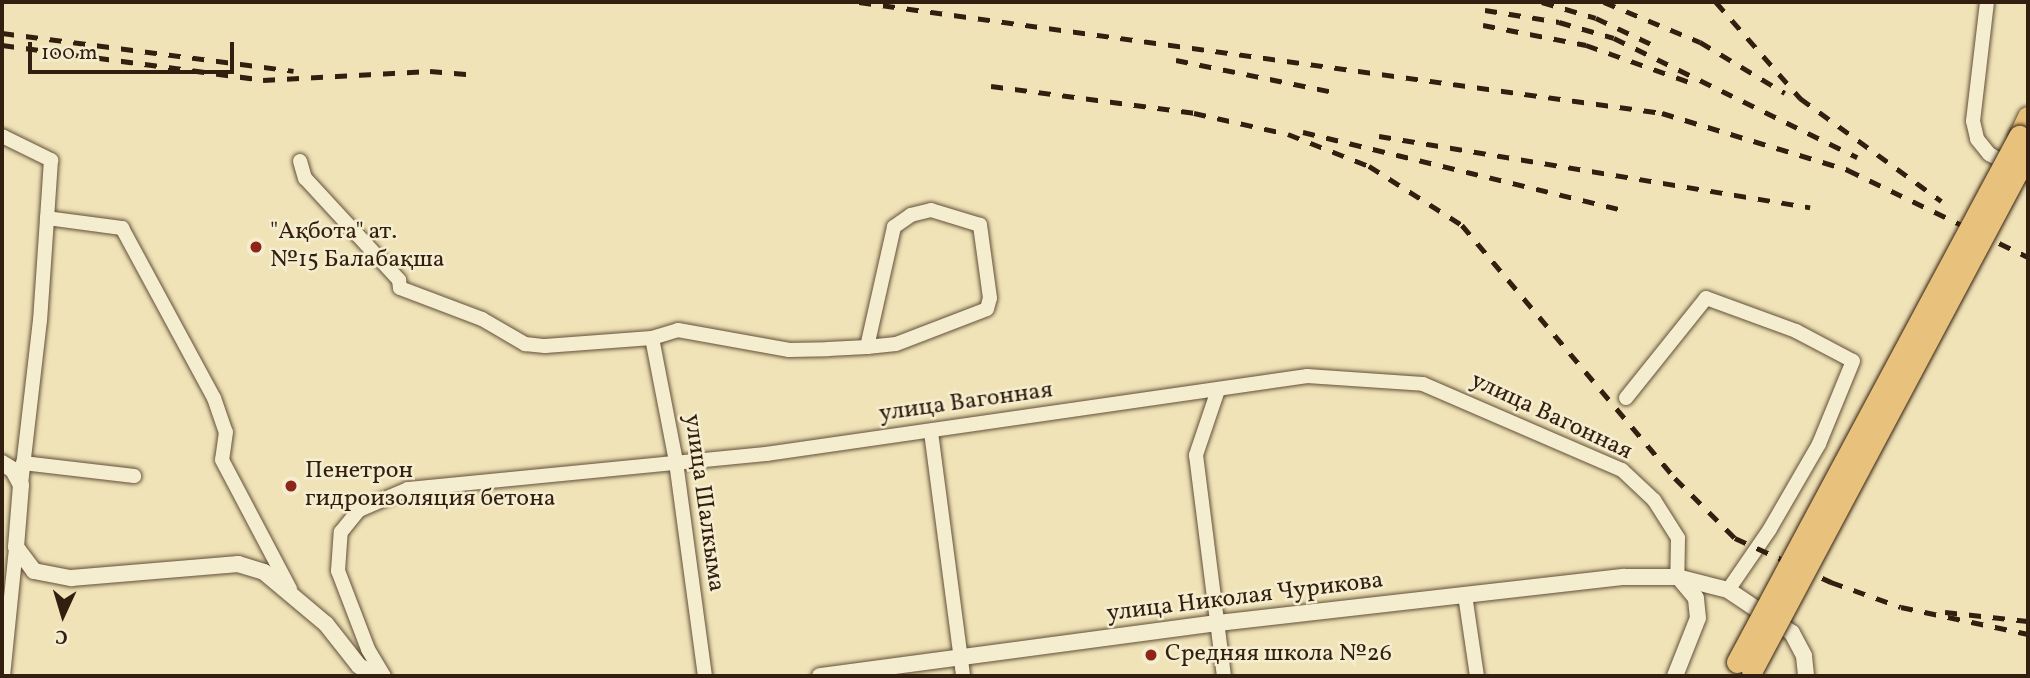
<!DOCTYPE html>
<html>
<head>
<meta charset="utf-8">
<style>
	body { margin:0 }
	#map { position:relative; width:2030px; height:678px; overflow:hidden; background:#f0e3b7; font-family:Vollkorn,serif }
	div>[style] { position:absolute }
	.roads { filter:drop-shadow(0 0 2px #625039) drop-shadow(0 0 2px #625039) }
	.minor>* { height:14px; margin:-7px; padding:0 7px; transform-origin:7px; border-radius:7px; background:#f5edd0 }
	.tertiary>* { height:16px; margin:-8px; padding:0 8px; transform-origin:8px; border-radius:8px; background:#f5edd0 }
	.primary>* { height:21px; margin:-10.5px; padding:0 10.5px; transform-origin:10.5px; border-radius:10.5px; background:#e8c27c }
	.rail>* { height:4.5px; margin-top:-2.25px; transform-origin:0; background:repeating-linear-gradient(90deg,#331f0f 0 12px,transparent 0 24px) }
	.bridges { filter:drop-shadow(0 0 2px #331f0f) drop-shadow(0 0 2px #331f0f) }
	.primary-bridge>* { height:21px; margin:-10.5px; padding:0 10.5px; transform-origin:10.5px; border-radius:10.5px; background:#e8c27c }
	.dots>* { width:19px; height:19px; translate:-50% -50%; box-sizing:border-box; border:4px solid #f5edd0; border-radius:50% }
	span { translate:-50% -50%; white-space:nowrap; text-align:center; line-height:1.15; -webkit-text-stroke:5px #f5edd0; paint-order:stroke }
	.poi-label { font-size:24px; color:#331f0f }
	.left { translate:0 -50%; text-align:left }
	.street-label { font-size:24px; color:#331f0f }
	.frame { position:absolute; inset:0; border:4px solid #331f0f; pointer-events:none }
	.north { position:absolute; left:28px; top:580px; width:70px; height:70px; -webkit-text-stroke:5px #f5edd0; paint-order:stroke; rotate:184deg; font-size:19px; font-weight:700; line-height:28px; text-align:center; color:#331f0f }
	.north::after { content:''; display:block; margin:auto; width:24px; height:32px; background:#331f0f; clip-path:polygon(50% 0,100% 100%,50% 72%,0 100%) }
	.scale { position:absolute; left:28px; top:42px; width:206px; height:32px; box-sizing:border-box; border:4px solid #331f0f; border-top:0; padding-left:9px; font-size:21px; line-height:24px; white-space:nowrap; color:#331f0f; -webkit-text-stroke:5px #f5edd0; paint-order:stroke }
</style>
</head>
<body>
<div id="map">
	<div class="roads">
		<div class="minor">
			<i style="left:1987px;top:2px;width:120px;rotate:96.7deg"></i>
			<i style="left:1973px;top:121px;width:18px;rotate:77deg"></i>
			<i style="left:1977px;top:139px;width:19px;rotate:51deg"></i>
			<i style="left:1989px;top:154px;width:44px;rotate:28.3deg"></i>
			<i style="left:2px;top:136px;width:55px;rotate:26.1deg"></i>
			<i style="left:51px;top:160px;width:160px;rotate:93.9deg"></i>
			<i style="left:40px;top:320px;width:166px;rotate:96.6deg"></i>
			<i style="left:300px;top:161px;width:18px;rotate:74deg"></i>
			<i style="left:305px;top:178px;width:139px;rotate:47.3deg"></i>
			<i style="left:399px;top:280px;width:8px;rotate:83deg"></i>
			<i style="left:400px;top:288px;width:88px;rotate:20.7deg"></i>
			<i style="left:482px;top:319px;width:50px;rotate:30.2deg"></i>
			<i style="left:525px;top:344px;width:20px;rotate:6deg"></i>
			<i style="left:545px;top:346px;width:107px;rotate:-4.3deg"></i>
			<i style="left:652px;top:338px;width:27px;rotate:-17deg"></i>
			<i style="left:678px;top:330px;width:113px;rotate:10.2deg"></i>
			<i style="left:789px;top:350px;width:39px;rotate:-1deg"></i>
			<i style="left:828px;top:349px;width:39px;rotate:-3deg"></i>
			<i style="left:867px;top:347px;width:29px;rotate:-6deg"></i>
			<i style="left:896px;top:344px;width:97px;rotate:-21deg"></i>
			<i style="left:987px;top:309px;width:11px;rotate:-75deg"></i>
			<i style="left:990px;top:298px;width:74px;rotate:-97.8deg"></i>
			<i style="left:980px;top:225px;width:51px;rotate:-163deg"></i>
			<i style="left:931px;top:210px;width:21px;rotate:166deg"></i>
			<i style="left:911px;top:215px;width:21px;rotate:145deg"></i>
			<i style="left:894px;top:227px;width:123px;rotate:102.7deg"></i>
			<i style="left:47px;top:218px;width:76px;rotate:7.6deg"></i>
			<i style="left:122px;top:228px;width:193px;rotate:61.6deg"></i>
			<i style="left:214px;top:398px;width:36px;rotate:71deg"></i>
			<i style="left:226px;top:432px;width:28px;rotate:98deg"></i>
			<i style="left:222px;top:460px;width:146px;rotate:62.2deg"></i>
			<i style="left:652px;top:338px;width:126px;rotate:79deg"></i>
			<i style="left:676px;top:462px;width:216px;rotate:82.3deg"></i>
			<i style="left:1218px;top:390px;width:69px;rotate:108.7deg"></i>
			<i style="left:1196px;top:455px;width:223px;rotate:82.8deg"></i>
			<i style="left:1626px;top:398px;width:128px;rotate:-51.3deg"></i>
			<i style="left:1706px;top:298px;width:96px;rotate:20.1deg"></i>
			<i style="left:1796px;top:331px;width:64px;rotate:27.8deg"></i>
			<i style="left:1853px;top:361px;width:90px;rotate:112.3deg"></i>
			<i style="left:1819px;top:444px;width:98px;rotate:120deg"></i>
			<i style="left:1770px;top:529px;width:74px;rotate:124.5deg"></i>
			<i style="left:931px;top:432px;width:246px;rotate:82.5deg"></i>
			<i style="left:23px;top:463px;width:112px;rotate:6.7deg"></i>
			<i style="left:1465px;top:595px;width:82px;rotate:81.6deg"></i>
			<i style="left:3px;top:676px;width:130px;rotate:-84.2deg"></i>
			<i style="left:384px;top:676px;width:31px;rotate:-121deg"></i>
			<i style="left:368px;top:649px;width:84px;rotate:-111deg"></i>
			<i style="left:338px;top:571px;width:39px;rotate:-86deg"></i>
			<i style="left:341px;top:532px;width:28px;rotate:-51deg"></i>
			<i style="left:359px;top:510px;width:53px;rotate:-23.2deg"></i>
			<i style="left:408px;top:489px;width:360px;rotate:-5.6deg"></i>
			<i style="left:766px;top:454px;width:547px;rotate:-8.2deg"></i>
			<i style="left:1307px;top:376px;width:116px;rotate:3.9deg"></i>
			<i style="left:1423px;top:384px;width:217px;rotate:23.4deg"></i>
			<i style="left:1622px;top:470px;width:44px;rotate:43.2deg"></i>
			<i style="left:1654px;top:500px;width:45px;rotate:57.7deg"></i>
			<i style="left:1678px;top:538px;width:39px;rotate:91deg"></i>
		</div>
		<div class="tertiary">
			<i style="left:2px;top:463px;width:13px;rotate:32deg"></i>
			<i style="left:13px;top:470px;width:17px;rotate:62deg"></i>
			<i style="left:21px;top:485px;width:62px;rotate:94.6deg"></i>
			<i style="left:16px;top:547px;width:30px;rotate:53deg"></i>
			<i style="left:34px;top:571px;width:38px;rotate:11deg"></i>
			<i style="left:71px;top:578px;width:168px;rotate:-4.8deg"></i>
			<i style="left:238px;top:564px;width:27px;rotate:17deg"></i>
			<i style="left:264px;top:572px;width:81px;rotate:40deg"></i>
			<i style="left:326px;top:624px;width:53px;rotate:51.8deg"></i>
			<i style="left:359px;top:666px;width:21px;rotate:28deg"></i>
			<i style="left:820px;top:676px;width:402px;rotate:-7.6deg"></i>
			<i style="left:1218px;top:623px;width:409px;rotate:-6.5deg"></i>
			<i style="left:1624px;top:577px;width:53px"></i>
			<i style="left:1677px;top:577px;width:53px;rotate:14.3deg"></i>
			<i style="left:1728px;top:590px;width:77px;rotate:33.9deg"></i>
			<i style="left:1792px;top:633px;width:26px;rotate:62deg"></i>
			<i style="left:1804px;top:656px;width:20px;rotate:84deg"></i>
			<i style="left:1675px;top:676px;width:62px;rotate:-68.4deg"></i>
			<i style="left:1698px;top:618px;width:20px;rotate:-96deg"></i>
			<i style="left:1696px;top:598px;width:26px;rotate:-130deg"></i>
		</div>
		<div class="primary">
			<i style="left:2019px;top:136px;width:21px;rotate:-65deg"></i>
		</div>
	</div>
	<div class="rail">
		<i style="left:859px;top:2px;width:811px;rotate:7.87deg"></i>
		<i style="left:1662px;top:113px;width:195px;rotate:17deg"></i>
		<i style="left:1848px;top:170px;width:200px;rotate:25.8deg"></i>
		<i style="left:1542px;top:2px;width:56px;rotate:16.5deg"></i>
		<i style="left:1596px;top:18px;width:61px;rotate:25.3deg"></i>
		<i style="left:1604px;top:2px;width:104px;rotate:22.6deg"></i>
		<i style="left:1700px;top:42px;width:99px;rotate:31deg"></i>
		<i style="left:1716px;top:2px;width:128px;rotate:48.8deg"></i>
		<i style="left:1800px;top:98px;width:175px;rotate:36.1deg"></i>
		<i style="left:1485px;top:10px;width:75px;rotate:9.2deg"></i>
		<i style="left:1559px;top:22px;width:57px;rotate:16.2deg"></i>
		<i style="left:1614px;top:38px;width:271px;rotate:26.1deg"></i>
		<i style="left:1483px;top:25px;width:105px;rotate:11deg"></i>
		<i style="left:1586px;top:45px;width:116px;rotate:19.7deg"></i>
		<i style="left:2px;top:33px;width:294px;rotate:7.4deg"></i>
		<i style="left:2px;top:45px;width:263px;rotate:7.6deg"></i>
		<i style="left:263px;top:80px;width:167px;rotate:-3.1deg"></i>
		<i style="left:430px;top:71px;width:48px;rotate:4.8deg"></i>
		<i style="left:1176px;top:60px;width:165px;rotate:11.5deg"></i>
		<i style="left:991px;top:86px;width:214px;rotate:7.5deg"></i>
		<i style="left:1194px;top:113px;width:96px;rotate:12.6deg"></i>
		<i style="left:1288px;top:134px;width:87px;rotate:21.6deg"></i>
		<i style="left:1369px;top:166px;width:110px;rotate:32.4deg"></i>
		<i style="left:1462px;top:225px;width:331px;rotate:49.9deg"></i>
		<i style="left:1675px;top:478px;width:85px;rotate:45deg"></i>
		<i style="left:1735px;top:538px;width:106px;rotate:24.6deg"></i>
		<i style="left:1831px;top:582px;width:74px;rotate:19.7deg"></i>
		<i style="left:1901px;top:607px;width:130px;rotate:12deg"></i>
		<i style="left:1303px;top:132px;width:333px;rotate:13.7deg"></i>
		<i style="left:1379px;top:136px;width:437px;rotate:9.4deg"></i>
		<i style="left:1945px;top:612px;width:83px;rotate:6.2deg"></i>
	</div>
	<div class="bridges">
		<div class="primary-bridge">
			<i style="left:1737px;top:662px;width:597px;rotate:-61.8deg"></i>
			<i style="left:1752px;top:670px;width:587px;rotate:-61.95deg"></i>
		</div>
	</div>
	<div class="dots">
		<i style="left:256px;top:247px;background:#8f2418"></i>
		<i style="left:291px;top:486px;background:#8f2418"></i>
		<i style="left:1151px;top:655px;background:#8f2418"></i>
	</div>
	<div class="poi-label">
		<span class="left" style="left:270px;top:247px">"Ақбота" ат.<br>№15 Балабақша</span>
		<span class="left" style="left:305px;top:486px">Пенетрон<br>гидроизоляция бетона</span>
		<span class="left" style="left:1165px;top:655px">Средняя школа №26</span>
	</div>
	<div class="street-label">
		<span style="left:966px;top:403px;rotate:-8deg">улица Вагонная</span>
		<span style="left:1551px;top:417px;rotate:25deg">улица Вагонная</span>
		<span style="left:703px;top:503px;rotate:82deg">улица Шалкыма</span>
		<span style="left:1245px;top:598px;rotate:-7deg">улица Николая Чурикова</span>
	</div>
	<div class="frame"></div>
	<div class="north">С</div>
	<div class="scale">100 m</div>
</div>
</body>
</html>
